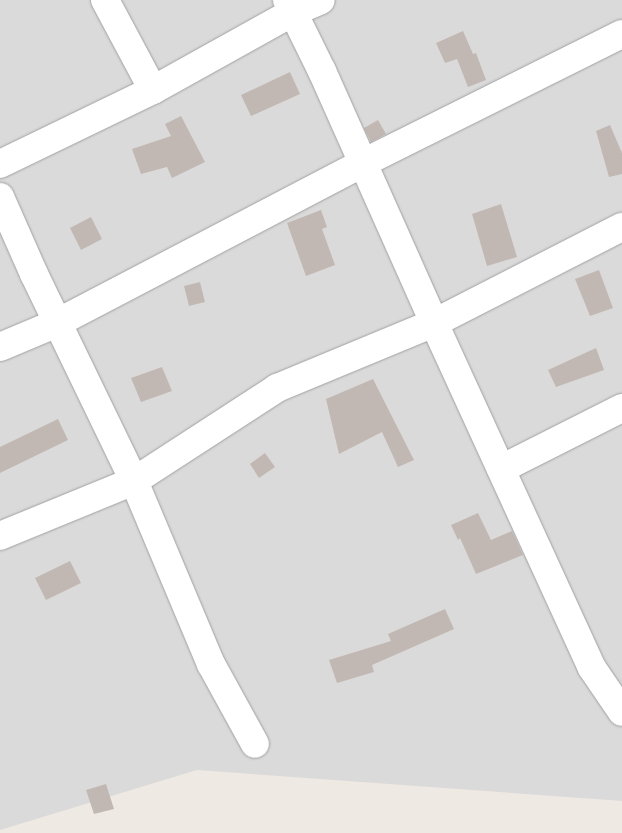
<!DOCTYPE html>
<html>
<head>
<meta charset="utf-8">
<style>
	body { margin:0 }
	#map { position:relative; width:622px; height:833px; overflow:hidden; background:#eee9e3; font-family:Manrope,sans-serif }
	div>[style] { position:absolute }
	.residential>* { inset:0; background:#dbdada }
	.building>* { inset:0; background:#c2b8b3 }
	.roads { filter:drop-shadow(0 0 1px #a1a1a1) drop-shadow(0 0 1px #a1a1a1) }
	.minor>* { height:28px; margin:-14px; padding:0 14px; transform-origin:14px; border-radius:14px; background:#fff }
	span { translate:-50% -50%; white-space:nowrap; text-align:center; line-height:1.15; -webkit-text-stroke:4px #fff; paint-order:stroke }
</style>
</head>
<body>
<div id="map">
	<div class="residential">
		<i style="clip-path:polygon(0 0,622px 0,622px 801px,197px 770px,0 830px)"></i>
	</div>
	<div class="building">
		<i style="clip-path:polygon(463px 31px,473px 54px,476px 53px,486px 80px,468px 87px,457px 59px,445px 63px,436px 43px)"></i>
		<i style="clip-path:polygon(290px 72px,300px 94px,251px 116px,241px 95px)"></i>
		<i style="clip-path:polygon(181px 116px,205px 162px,172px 178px,167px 167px,141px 174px,132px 149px,171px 136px,165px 124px)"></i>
		<i style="clip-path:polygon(378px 120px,386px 134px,371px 142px,364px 128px)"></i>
		<i style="clip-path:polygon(610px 125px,622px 153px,622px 174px,609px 177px,596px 131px)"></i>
		<i style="clip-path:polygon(501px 204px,517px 257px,487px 266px,472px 214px)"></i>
		<i style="clip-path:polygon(321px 210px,327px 227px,322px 229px,335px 265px,306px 276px,287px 223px)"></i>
		<i style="clip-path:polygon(91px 217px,102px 239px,81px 250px,70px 228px)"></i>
		<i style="clip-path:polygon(599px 270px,613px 308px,590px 316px,575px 279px)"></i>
		<i style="clip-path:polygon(200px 282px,205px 302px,189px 306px,184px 286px)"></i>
		<i style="clip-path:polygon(596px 348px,604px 370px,556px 387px,548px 370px)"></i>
		<i style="clip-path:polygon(162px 367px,172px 391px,141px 402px,131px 378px)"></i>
		<i style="clip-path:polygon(373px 379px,414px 460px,398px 467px,382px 432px,339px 454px,326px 399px)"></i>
		<i style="clip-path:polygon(58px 419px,68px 440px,0 473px,0 447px)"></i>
		<i style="clip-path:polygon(265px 453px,275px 467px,259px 478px,250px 464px)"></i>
		<i style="clip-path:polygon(478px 513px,491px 540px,512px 531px,523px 555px,476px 574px,460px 538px,458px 540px,451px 525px)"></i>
		<i style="clip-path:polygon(70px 561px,81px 583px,46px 600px,35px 578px)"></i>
		<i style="clip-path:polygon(445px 609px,454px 629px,372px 665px,374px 672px,337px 683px,329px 660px,391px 641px,388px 634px)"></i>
		<i style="clip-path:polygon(106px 784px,114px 809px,94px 814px,86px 790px)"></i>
	</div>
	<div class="roads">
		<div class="minor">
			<i style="left:105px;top:0;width:102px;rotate:61.9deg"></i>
			<i style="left:287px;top:0;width:79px;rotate:63.8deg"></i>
			<i style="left:322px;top:71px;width:276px;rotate:66deg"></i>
			<i style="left:434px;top:323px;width:379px;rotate:65.4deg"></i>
			<i style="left:592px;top:668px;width:53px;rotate:55.7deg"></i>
			<i style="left:0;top:164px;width:170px;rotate:-25.8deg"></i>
			<i style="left:153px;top:90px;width:160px;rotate:-29.1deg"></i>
			<i style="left:293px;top:12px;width:30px;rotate:-23deg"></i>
			<i style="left:0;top:197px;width:84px;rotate:66.2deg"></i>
			<i style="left:34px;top:274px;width:230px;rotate:64.2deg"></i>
			<i style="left:134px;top:481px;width:199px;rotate:67.2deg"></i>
			<i style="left:211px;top:664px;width:91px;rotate:61.2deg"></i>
			<i style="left:0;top:347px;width:62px;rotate:-22.8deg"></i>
			<i style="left:57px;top:323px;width:345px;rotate:-27.6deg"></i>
			<i style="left:363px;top:163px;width:289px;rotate:-26.5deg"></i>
			<i style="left:501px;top:469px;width:136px;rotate:-26.8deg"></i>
			<i style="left:0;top:536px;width:145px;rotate:-22.3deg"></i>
			<i style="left:134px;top:481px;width:171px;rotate:-33deg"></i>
			<i style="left:277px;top:388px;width:170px;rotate:-22.5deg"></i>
			<i style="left:434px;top:323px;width:211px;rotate:-27.1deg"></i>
		</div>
	</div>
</div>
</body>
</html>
